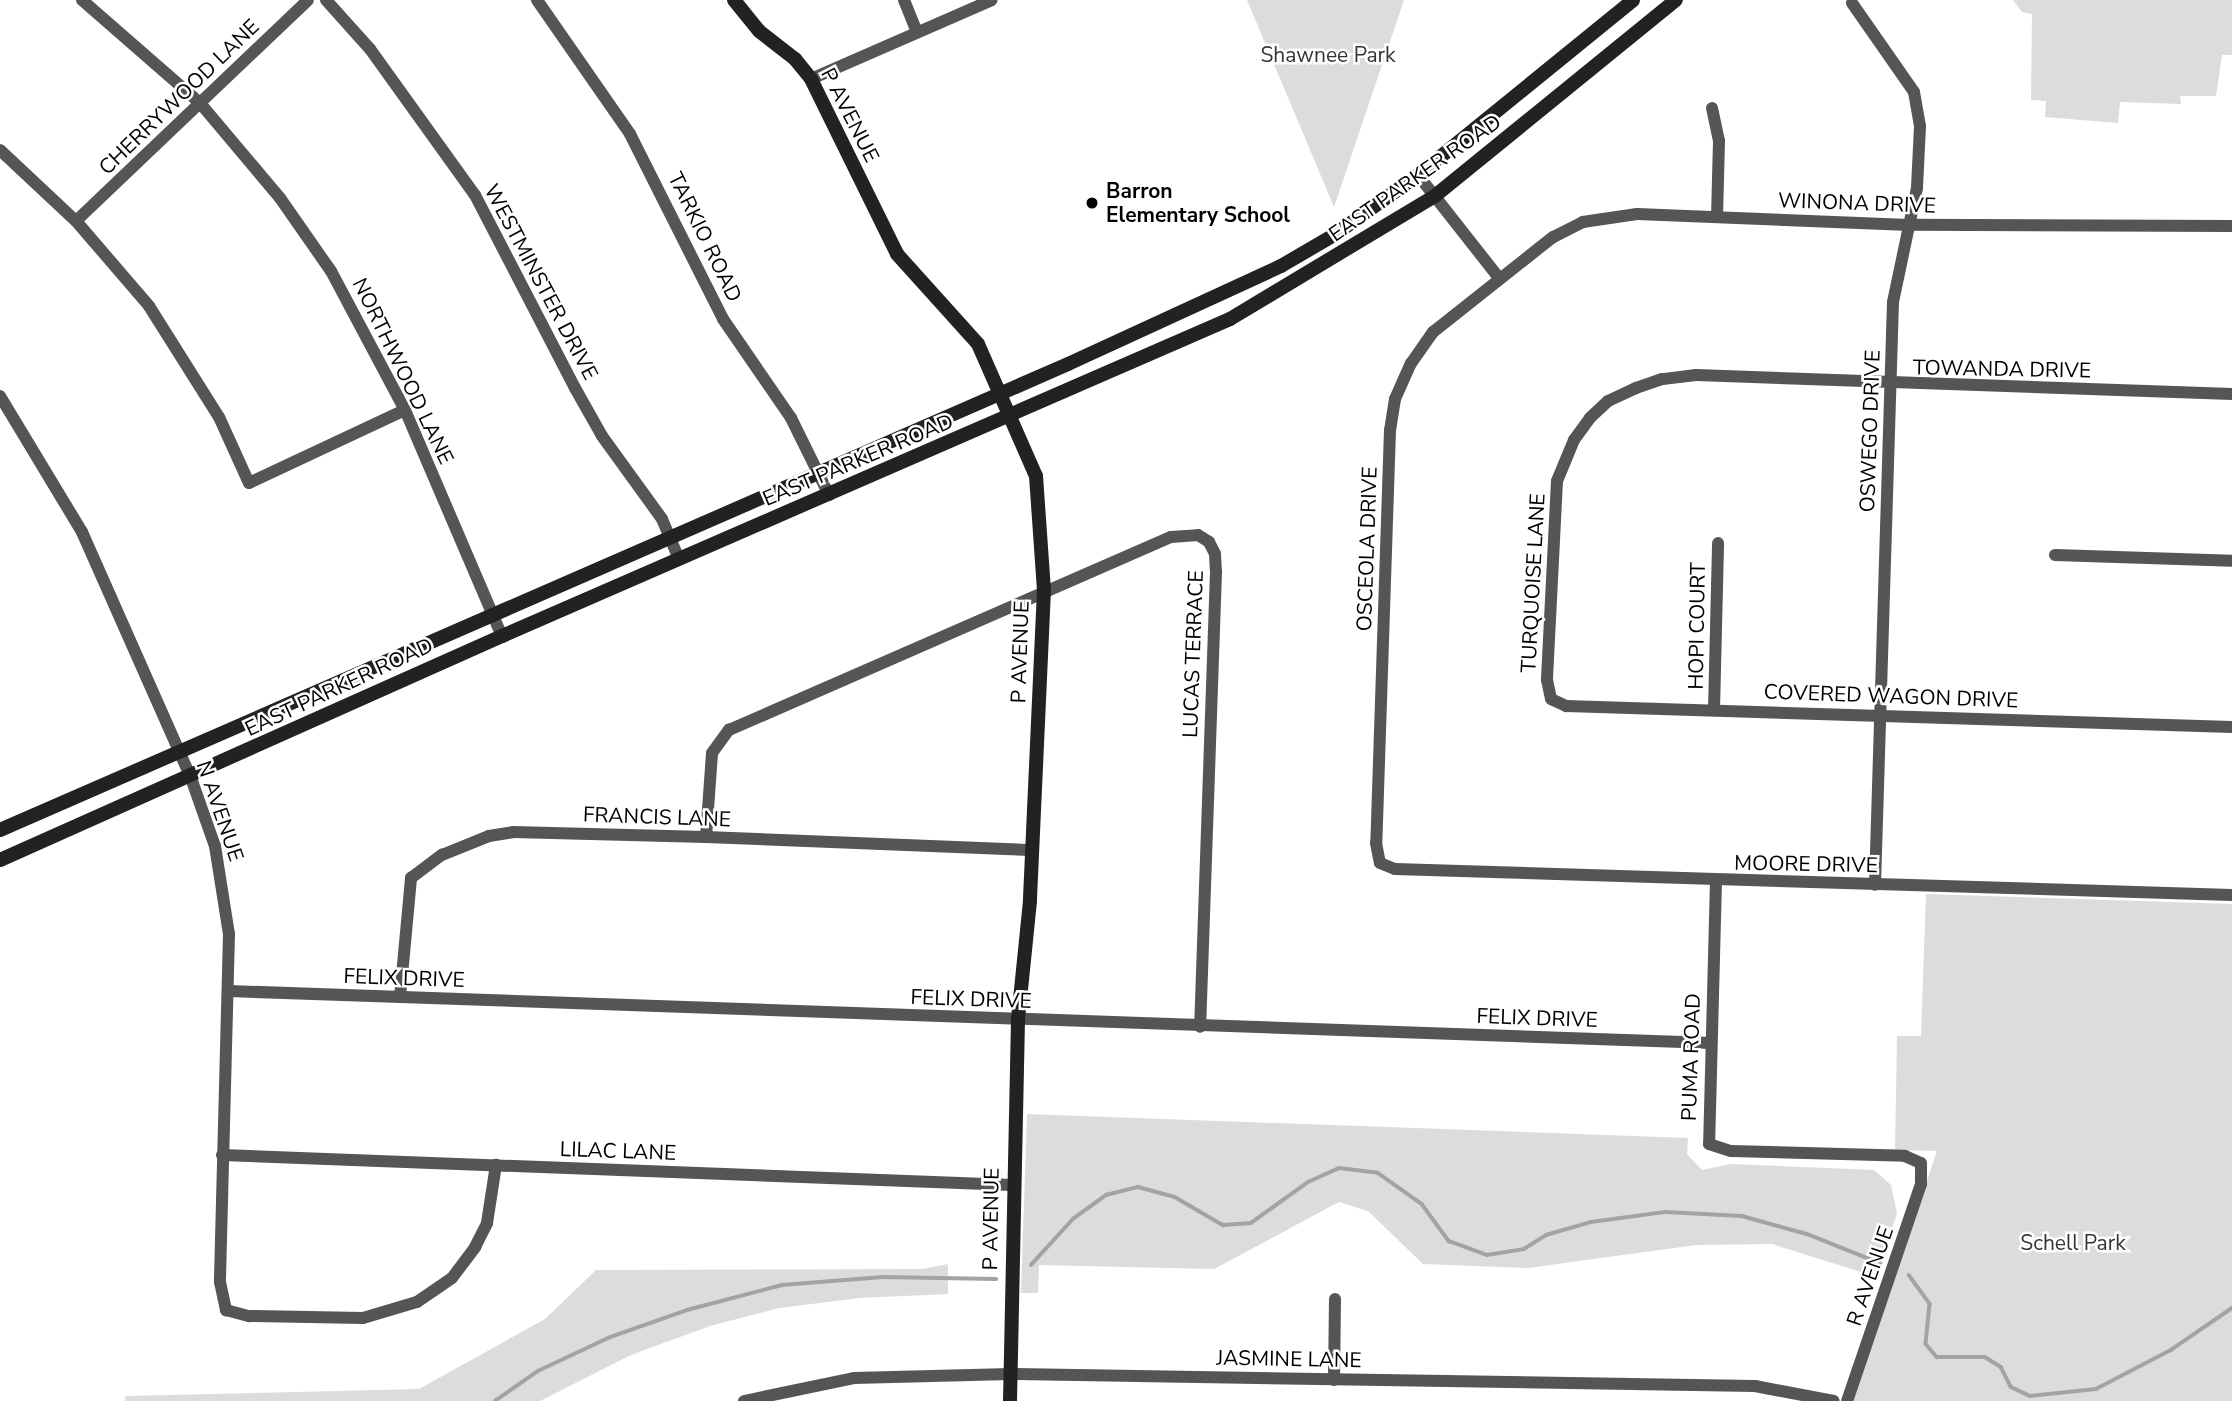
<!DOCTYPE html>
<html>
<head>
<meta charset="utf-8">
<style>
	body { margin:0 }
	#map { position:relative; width:2232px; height:1401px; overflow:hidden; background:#fff; font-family:"Nunito Sans",sans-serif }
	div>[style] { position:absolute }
	.green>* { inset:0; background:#dcdcdc }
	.stream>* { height:3.5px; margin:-1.75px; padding:0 1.75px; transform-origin:1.75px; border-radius:1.75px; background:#a3a3a3 }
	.street>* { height:12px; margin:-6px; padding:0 6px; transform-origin:6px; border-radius:6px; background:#555 }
	.secondary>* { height:14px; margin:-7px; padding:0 7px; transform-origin:7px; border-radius:7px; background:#222 }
	.dots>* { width:19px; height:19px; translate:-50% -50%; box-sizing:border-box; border:4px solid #fff; border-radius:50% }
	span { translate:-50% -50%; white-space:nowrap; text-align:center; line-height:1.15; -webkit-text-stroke:5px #fff; paint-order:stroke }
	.park-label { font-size:21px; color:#333 }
	.street-label { font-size:21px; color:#000 }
	.poi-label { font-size:21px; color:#000; font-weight:700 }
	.left { translate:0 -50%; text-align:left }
</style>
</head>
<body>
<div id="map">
	<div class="green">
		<i style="clip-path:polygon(1247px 0,1404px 0,1334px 207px)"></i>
		<i style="clip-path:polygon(2013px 0,2232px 0,2232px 55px,2222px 55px,2216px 96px,2180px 96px,2181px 104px,2120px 102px,2118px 123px,2045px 117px,2046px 101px,2031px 100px,2032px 14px,2022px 12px)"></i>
		<i style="clip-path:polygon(1926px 894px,2232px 904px,2232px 1401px,1852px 1401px,1937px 1151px,1895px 1150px,1897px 1036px,1921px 1036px)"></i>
		<i style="clip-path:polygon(1027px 1114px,1688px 1138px,1687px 1154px,1702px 1170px,1731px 1164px,1874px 1170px,1891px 1185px,1897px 1213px,1877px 1277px,1772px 1244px,1696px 1245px,1528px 1268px,1423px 1264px,1368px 1211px,1339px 1202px,1214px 1269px,1039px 1265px,1038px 1293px,1021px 1293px)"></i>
		<i style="clip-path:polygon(948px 1264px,948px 1294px,860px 1298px,779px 1308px,710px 1326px,631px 1355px,540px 1401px,125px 1401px,126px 1396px,419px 1389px,545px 1319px,596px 1270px,922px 1269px)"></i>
	</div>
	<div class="stream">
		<i style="left:1031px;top:1265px;width:62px;rotate:-47.6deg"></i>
		<i style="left:1073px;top:1219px;width:41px;rotate:-36deg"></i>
		<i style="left:1106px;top:1195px;width:33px;rotate:-14deg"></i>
		<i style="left:1138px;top:1187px;width:38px;rotate:15deg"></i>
		<i style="left:1175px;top:1197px;width:56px;rotate:30.3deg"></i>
		<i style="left:1223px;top:1225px;width:28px;rotate:-4deg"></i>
		<i style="left:1251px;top:1223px;width:70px;rotate:-35.7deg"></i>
		<i style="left:1308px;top:1182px;width:34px;rotate:-24deg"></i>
		<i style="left:1339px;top:1168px;width:39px;rotate:7deg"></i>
		<i style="left:1378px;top:1173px;width:54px;rotate:35.2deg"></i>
		<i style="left:1422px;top:1204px;width:46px;rotate:53.9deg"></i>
		<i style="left:1449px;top:1241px;width:40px;rotate:20.2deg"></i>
		<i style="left:1487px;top:1255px;width:37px;rotate:-9deg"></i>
		<i style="left:1524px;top:1249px;width:26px;rotate:-32deg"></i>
		<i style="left:1546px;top:1235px;width:47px;rotate:-16.1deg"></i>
		<i style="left:1591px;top:1222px;width:75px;rotate:-7.7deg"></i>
		<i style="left:1665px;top:1212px;width:77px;rotate:3deg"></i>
		<i style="left:1742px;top:1216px;width:67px;rotate:15.5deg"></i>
		<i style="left:1807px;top:1234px;width:79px;rotate:21.7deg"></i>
		<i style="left:1909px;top:1275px;width:36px;rotate:54deg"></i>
		<i style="left:1930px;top:1304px;width:40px;rotate:95.7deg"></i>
		<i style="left:1926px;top:1344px;width:17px;rotate:50deg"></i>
		<i style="left:1937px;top:1357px;width:48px"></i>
		<i style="left:1985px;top:1357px;width:19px;rotate:32deg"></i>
		<i style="left:2001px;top:1367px;width:22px;rotate:63deg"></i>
		<i style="left:2011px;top:1387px;width:21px;rotate:25deg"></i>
		<i style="left:2030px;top:1396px;width:66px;rotate:-6.1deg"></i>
		<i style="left:2096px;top:1389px;width:85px;rotate:-27.5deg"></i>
		<i style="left:2171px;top:1350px;width:74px;rotate:-34.5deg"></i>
		<i style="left:495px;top:1401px;width:52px;rotate:-34.9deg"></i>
		<i style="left:538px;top:1371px;width:77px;rotate:-25.2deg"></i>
		<i style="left:608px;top:1338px;width:84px;rotate:-19.5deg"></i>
		<i style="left:687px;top:1310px;width:98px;rotate:-14.7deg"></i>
		<i style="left:782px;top:1285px;width:101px;rotate:-4.5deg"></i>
		<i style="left:883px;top:1277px;width:113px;rotate:1deg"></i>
	</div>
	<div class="street">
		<i style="left:82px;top:0;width:157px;rotate:41.1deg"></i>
		<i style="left:200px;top:103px;width:124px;rotate:49.9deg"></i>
		<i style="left:280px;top:198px;width:89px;rotate:55.1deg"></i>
		<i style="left:331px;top:271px;width:157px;rotate:62deg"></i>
		<i style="left:405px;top:410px;width:246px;rotate:66.8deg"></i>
		<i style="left:326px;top:0;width:66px;rotate:48.1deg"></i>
		<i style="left:370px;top:49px;width:180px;rotate:54.3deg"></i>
		<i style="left:475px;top:195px;width:217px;rotate:62.6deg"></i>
		<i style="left:575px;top:388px;width:55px;rotate:60.6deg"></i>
		<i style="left:602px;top:436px;width:102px;rotate:54.1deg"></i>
		<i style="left:662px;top:519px;width:43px;rotate:67deg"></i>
		<i style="left:537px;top:0;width:163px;rotate:55.2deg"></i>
		<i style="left:630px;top:134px;width:207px;rotate:63.3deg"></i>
		<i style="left:723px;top:319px;width:120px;rotate:55.5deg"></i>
		<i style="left:791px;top:418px;width:86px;rotate:63.7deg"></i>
		<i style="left:904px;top:0;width:35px;rotate:68deg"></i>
		<i style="left:1852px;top:3px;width:108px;rotate:55.1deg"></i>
		<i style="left:1914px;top:92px;width:35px;rotate:80deg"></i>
		<i style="left:1920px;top:126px;width:62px;rotate:92.8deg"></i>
		<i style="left:1917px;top:188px;width:116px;rotate:101.9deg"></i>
		<i style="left:1893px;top:302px;width:583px;rotate:91.77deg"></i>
		<i style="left:811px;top:79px;width:197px;rotate:-23.6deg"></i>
		<i style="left:1712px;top:108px;width:34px;rotate:78deg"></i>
		<i style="left:1719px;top:141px;width:76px;rotate:91.5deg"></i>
		<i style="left:0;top:150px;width:104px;rotate:43.1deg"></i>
		<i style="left:76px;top:221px;width:112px;rotate:49.3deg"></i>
		<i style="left:149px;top:306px;width:131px;rotate:57.8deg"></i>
		<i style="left:219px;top:417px;width:72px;rotate:65.6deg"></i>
		<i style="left:249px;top:483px;width:172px;rotate:-25.1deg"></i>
		<i style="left:1418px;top:175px;width:131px;rotate:51.8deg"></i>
		<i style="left:76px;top:221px;width:320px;rotate:-43.6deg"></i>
		<i style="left:2232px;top:226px;width:323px;rotate:-179.8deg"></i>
		<i style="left:1909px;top:225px;width:272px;rotate:-177.7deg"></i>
		<i style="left:1637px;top:214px;width:55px;rotate:171.6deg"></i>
		<i style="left:1583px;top:222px;width:34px;rotate:153deg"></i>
		<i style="left:1553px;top:237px;width:153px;rotate:141.6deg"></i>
		<i style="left:1433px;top:332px;width:38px;rotate:125deg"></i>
		<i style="left:1411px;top:363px;width:39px;rotate:114deg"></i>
		<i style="left:1395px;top:399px;width:31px;rotate:99deg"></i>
		<i style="left:1390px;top:430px;width:413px;rotate:91.9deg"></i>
		<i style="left:1376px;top:843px;width:20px;rotate:79deg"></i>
		<i style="left:1380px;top:863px;width:16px;rotate:22deg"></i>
		<i style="left:1395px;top:869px;width:837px;rotate:1.78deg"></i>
		<i style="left:2232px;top:394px;width:536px;rotate:-177.97deg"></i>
		<i style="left:1696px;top:375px;width:34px;rotate:173deg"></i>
		<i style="left:1662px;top:379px;width:28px;rotate:161deg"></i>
		<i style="left:1636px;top:388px;width:31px;rotate:155deg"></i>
		<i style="left:1608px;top:401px;width:25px;rotate:137deg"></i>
		<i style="left:1590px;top:418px;width:27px;rotate:126deg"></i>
		<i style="left:1574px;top:440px;width:44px;rotate:112.5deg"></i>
		<i style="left:1557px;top:481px;width:199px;rotate:92.9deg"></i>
		<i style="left:1547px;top:680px;width:19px;rotate:78deg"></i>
		<i style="left:1551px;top:699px;width:17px;rotate:25deg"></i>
		<i style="left:1566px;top:706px;width:666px;rotate:1.81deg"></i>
		<i style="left:0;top:396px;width:159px;rotate:58.9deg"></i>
		<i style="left:82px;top:532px;width:269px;rotate:66.1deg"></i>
		<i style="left:191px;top:778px;width:72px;rotate:70.6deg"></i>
		<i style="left:215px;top:846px;width:89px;rotate:81deg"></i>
		<i style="left:229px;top:934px;width:348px;rotate:91.5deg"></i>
		<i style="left:220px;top:1282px;width:29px;rotate:78deg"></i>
		<i style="left:226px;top:1310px;width:24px;rotate:15deg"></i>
		<i style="left:249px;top:1316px;width:114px;rotate:1deg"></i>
		<i style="left:363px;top:1318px;width:56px;rotate:-16.5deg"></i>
		<i style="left:417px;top:1302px;width:42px;rotate:-34.4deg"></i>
		<i style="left:452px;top:1278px;width:39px;rotate:-53deg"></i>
		<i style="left:475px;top:1247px;width:27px;rotate:-63deg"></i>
		<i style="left:487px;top:1223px;width:59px;rotate:-81.2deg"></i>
		<i style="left:2055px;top:555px;width:177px;rotate:1.9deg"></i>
		<i style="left:1714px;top:710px;width:167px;rotate:-88.6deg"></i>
		<i style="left:706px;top:837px;width:84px;rotate:-85.9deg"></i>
		<i style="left:712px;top:753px;width:29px;rotate:-54deg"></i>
		<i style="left:729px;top:730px;width:482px;rotate:-23.6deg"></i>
		<i style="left:1171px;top:537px;width:27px;rotate:-4deg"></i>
		<i style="left:1198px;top:535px;width:13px;rotate:32deg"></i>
		<i style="left:1209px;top:542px;width:13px;rotate:63deg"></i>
		<i style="left:1215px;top:554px;width:18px;rotate:87deg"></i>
		<i style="left:1216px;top:572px;width:455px;rotate:92deg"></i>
		<i style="left:1716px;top:881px;width:263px;rotate:91.5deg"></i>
		<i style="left:1709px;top:1144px;width:23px;rotate:18deg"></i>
		<i style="left:1731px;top:1151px;width:174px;rotate:1.6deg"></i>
		<i style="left:1905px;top:1156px;width:17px;rotate:24deg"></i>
		<i style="left:1921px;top:1163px;width:21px;rotate:90deg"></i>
		<i style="left:1921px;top:1184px;width:229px;rotate:108.8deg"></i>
		<i style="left:229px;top:991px;width:1483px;rotate:2.01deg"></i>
		<i style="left:400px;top:997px;width:120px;rotate:-84.7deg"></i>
		<i style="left:411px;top:878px;width:39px;rotate:-37deg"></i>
		<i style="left:442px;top:855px;width:51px;rotate:-22deg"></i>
		<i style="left:489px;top:836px;width:24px;rotate:-9deg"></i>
		<i style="left:513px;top:832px;width:193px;rotate:1.5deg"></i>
		<i style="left:706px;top:837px;width:327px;rotate:2.3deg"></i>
		<i style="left:222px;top:1155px;width:791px;rotate:2.17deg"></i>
		<i style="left:1334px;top:1380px;width:81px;rotate:-89.3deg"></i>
		<i style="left:744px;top:1401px;width:112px;rotate:-11.8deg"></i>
		<i style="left:854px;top:1378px;width:156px;rotate:-1.5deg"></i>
		<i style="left:1010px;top:1374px;width:745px;rotate:0.92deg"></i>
		<i style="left:1755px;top:1386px;width:80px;rotate:10.8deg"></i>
	</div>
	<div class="secondary">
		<i style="left:734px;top:0;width:40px;rotate:51deg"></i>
		<i style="left:759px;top:31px;width:46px;rotate:37.9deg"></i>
		<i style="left:795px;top:59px;width:26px;rotate:51deg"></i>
		<i style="left:811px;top:79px;width:195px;rotate:63.8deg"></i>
		<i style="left:897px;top:254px;width:121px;rotate:48deg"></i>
		<i style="left:978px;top:344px;width:144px;rotate:66.3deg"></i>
		<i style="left:1036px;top:476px;width:114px;rotate:86deg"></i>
		<i style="left:1044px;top:590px;width:311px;rotate:92.6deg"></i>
		<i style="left:1030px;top:901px;width:120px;rotate:95.8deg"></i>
		<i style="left:1018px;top:1020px;width:381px;rotate:91.2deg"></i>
		<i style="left:0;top:830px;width:1165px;rotate:-23.57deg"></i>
		<i style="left:1068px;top:364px;width:234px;rotate:-24.7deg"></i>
		<i style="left:1281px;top:266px;width:61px;rotate:-30.3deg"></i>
		<i style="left:1334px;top:235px;width:103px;rotate:-35.5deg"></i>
		<i style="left:1418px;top:175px;width:277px;rotate:-39.1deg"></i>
		<i style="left:0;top:860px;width:550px;rotate:-24.05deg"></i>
		<i style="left:502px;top:636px;width:794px;rotate:-23.53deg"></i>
		<i style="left:1230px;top:319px;width:240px;rotate:-31deg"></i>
		<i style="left:1436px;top:195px;width:309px;rotate:-39.1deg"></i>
	</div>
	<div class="dots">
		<i style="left:1092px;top:203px;background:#000"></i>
	</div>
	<div class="park-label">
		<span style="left:1328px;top:55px">Shawnee Park</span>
		<span style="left:2073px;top:1243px">Schell Park</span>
	</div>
	<div class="street-label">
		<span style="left:179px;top:97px;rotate:-44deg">CHERRYWOOD LANE</span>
		<span style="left:850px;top:115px;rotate:63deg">P AVENUE</span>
		<span style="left:1415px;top:178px;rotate:-35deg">EAST PARKER ROAD</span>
		<span style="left:1857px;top:203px;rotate:2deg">WINONA DRIVE</span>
		<span style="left:705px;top:237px;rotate:64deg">TARKIO ROAD</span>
		<span style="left:541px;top:282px;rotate:62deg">WESTMINSTER DRIVE</span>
		<span style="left:2002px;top:369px;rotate:1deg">TOWANDA DRIVE</span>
		<span style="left:403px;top:371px;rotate:64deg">NORTHWOOD LANE</span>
		<span style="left:1870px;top:431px;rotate:-88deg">OSWEGO DRIVE</span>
		<span style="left:858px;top:460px;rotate:-23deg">EAST PARKER ROAD</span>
		<span style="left:1367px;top:549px;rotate:-88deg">OSCEOLA DRIVE</span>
		<span style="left:1533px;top:583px;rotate:-87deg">TURQUOISE LANE</span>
		<span style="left:1697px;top:626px;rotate:-89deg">HOPI COURT</span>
		<span style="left:1020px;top:652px;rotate:-88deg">P AVENUE</span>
		<span style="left:1193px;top:654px;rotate:-88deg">LUCAS TERRACE</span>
		<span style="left:339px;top:687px;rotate:-25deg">EAST PARKER ROAD</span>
		<span style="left:1891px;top:696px;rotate:2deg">COVERED WAGON DRIVE</span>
		<span style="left:220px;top:811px;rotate:71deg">N AVENUE</span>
		<span style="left:657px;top:817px;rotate:2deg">FRANCIS LANE</span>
		<span style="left:1806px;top:864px;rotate:1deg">MOORE DRIVE</span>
		<span style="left:404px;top:978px;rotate:2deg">FELIX DRIVE</span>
		<span style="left:971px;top:999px;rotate:2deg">FELIX DRIVE</span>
		<span style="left:1537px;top:1018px;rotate:2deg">FELIX DRIVE</span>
		<span style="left:1691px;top:1057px;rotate:-88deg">PUMA ROAD</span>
		<span style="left:618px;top:1151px;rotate:2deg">LILAC LANE</span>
		<span style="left:991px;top:1219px;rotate:-89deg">P AVENUE</span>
		<span style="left:1870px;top:1276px;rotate:-71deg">R AVENUE</span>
		<span style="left:1289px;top:1359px;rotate:1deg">JASMINE LANE</span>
	</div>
	<div class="poi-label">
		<span class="left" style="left:1106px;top:203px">Barron<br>Elementary School</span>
	</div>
</div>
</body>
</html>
